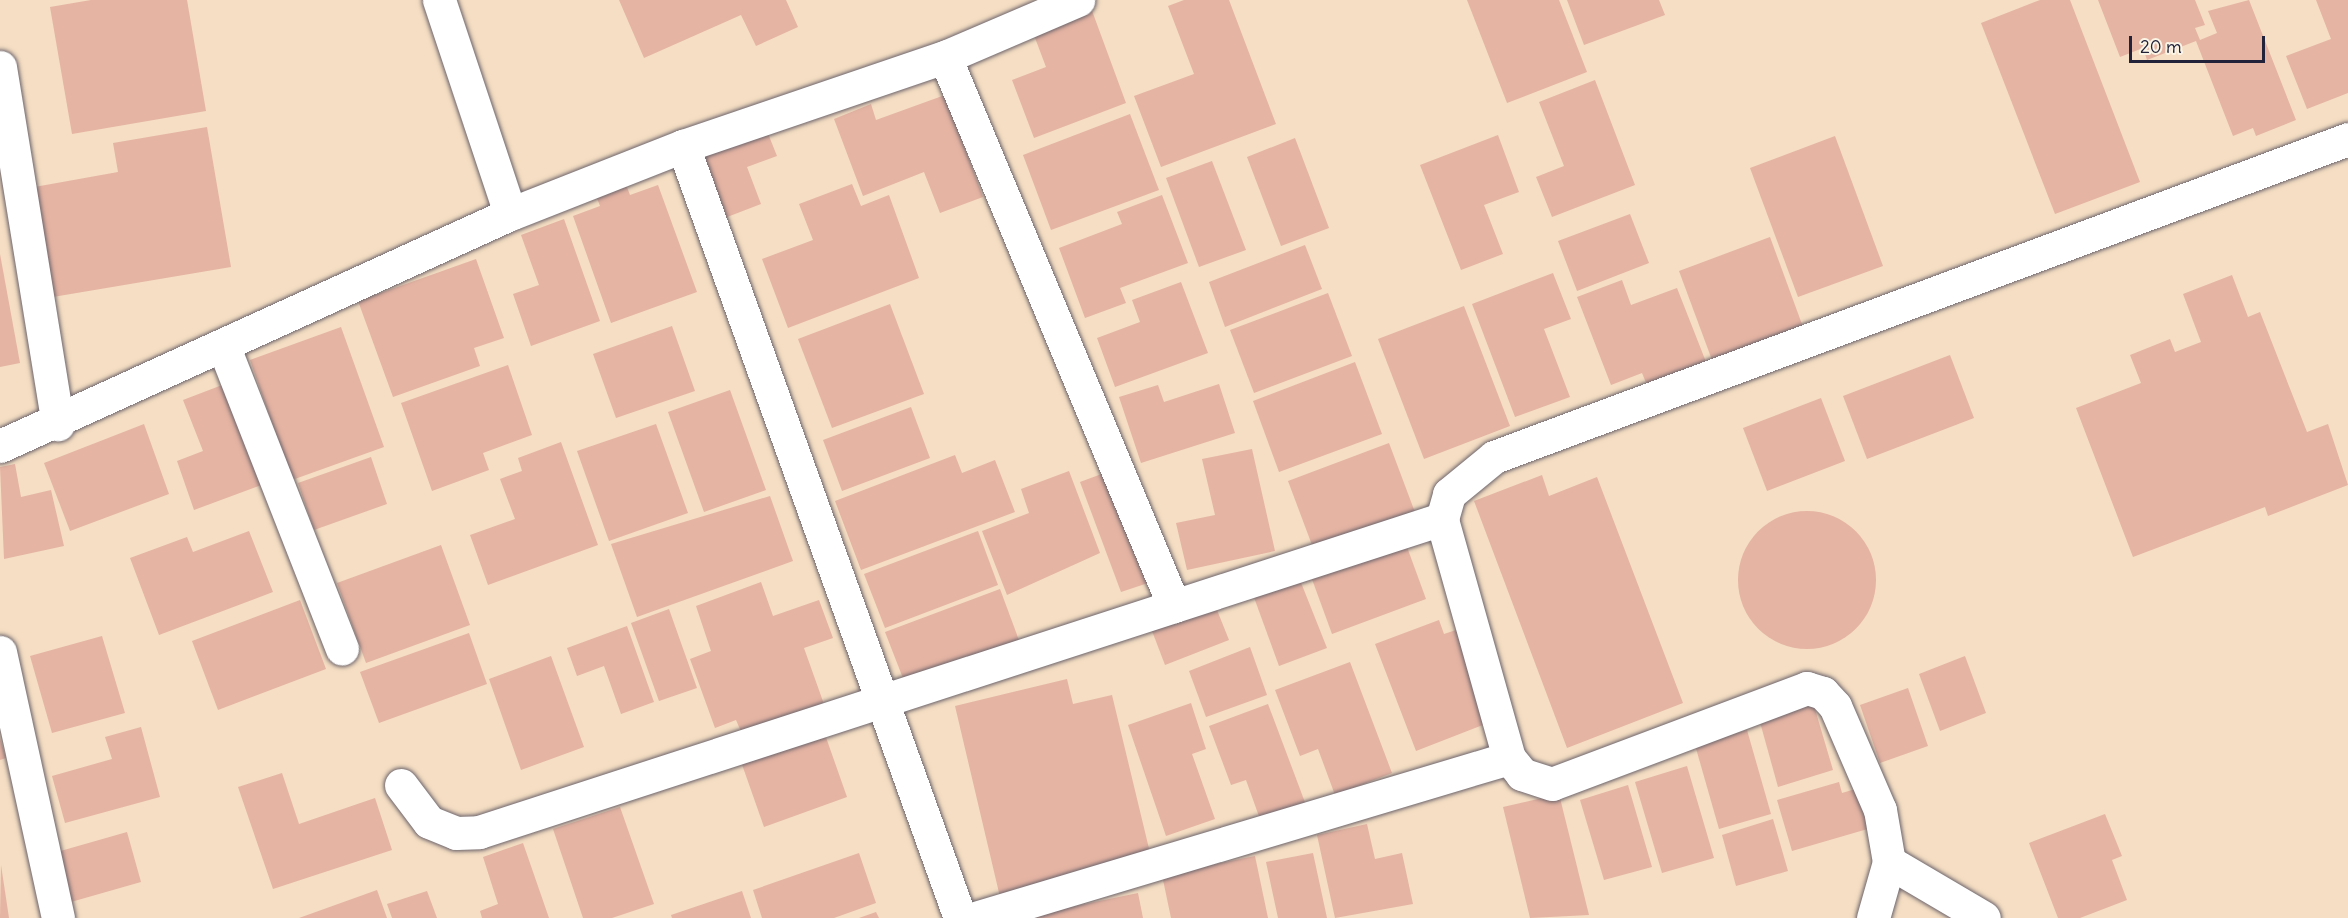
<!DOCTYPE html>
<html>
<head>
<meta charset="utf-8">
<style>
	body { margin:0 }
	#map { position:relative; width:2348px; height:918px; overflow:hidden; background:#f5dec3; font-family:Delius,sans-serif }
	div>[style] { position:absolute }
	.building>* { inset:0; background:#e5b4a3 }
	.round { border-radius:50% }
	.roads { filter:drop-shadow(0 0 2px #6c646b) drop-shadow(0 0 2px #6c646b) }
	.street>* { height:33px; margin:-16.5px; padding:0 16.5px; transform-origin:16.5px; border-radius:16.5px; background:#fff }
	span { translate:-50% -50%; white-space:nowrap; text-align:center; line-height:1.15; -webkit-text-stroke:5px #fcf5e5; paint-order:stroke }
	.scale { position:absolute; left:2129px; top:36px; width:136px; height:27px; box-sizing:border-box; border:3px solid #22223b; border-top:0; padding-left:8px; font-size:18px; line-height:21px; white-space:nowrap; color:#22223b; -webkit-text-stroke:4px #fcf5e5; paint-order:stroke }
</style>
</head>
<body>
<div id="map">
	<div class="building">
		<i style="clip-path:polygon(91px 0,187px 0,206px 111px,72px 134px,50px 7px)"></i>
		<i style="clip-path:polygon(619px 0,786px 0,798px 27px,756px 46px,741px 15px,644px 58px)"></i>
		<i style="clip-path:polygon(1184px 0,1229px 0,1276px 124px,1161px 167px,1134px 96px,1194px 74px,1168px 6px)"></i>
		<i style="clip-path:polygon(1467px 0,1559px 0,1587px 72px,1507px 103px)"></i>
		<i style="clip-path:polygon(1567px 0,1659px 0,1665px 15px,1584px 45px)"></i>
		<i style="clip-path:polygon(2040px 0,2070px 0,2140px 182px,2055px 214px,1981px 23px)"></i>
		<i style="clip-path:polygon(2098px 0,2195px 0,2205px 25px,2195px 28px,2200px 40px,2217px 33px,2208px 11px,2249px 0,2296px 120px,2256px 136px,2253px 128px,2233px 136px,2196px 41px,2147px 60px,2143px 48px,2120px 57px)"></i>
		<i style="clip-path:polygon(2316px 0,2348px 0,2348px 93px,2307px 109px,2286px 56px,2331px 39px)"></i>
		<i style="clip-path:polygon(1091px 8px,1126px 103px,1034px 138px,1012px 80px,1046px 67px,1032px 30px)"></i>
		<i style="clip-path:polygon(1595px 80px,1635px 185px,1552px 217px,1536px 177px,1564px 166px,1539px 102px)"></i>
		<i style="clip-path:polygon(945px 95px,983px 197px,940px 213px,924px 172px,863px 196px,834px 119px,871px 104px,876px 120px)"></i>
		<i style="clip-path:polygon(1130px 114px,1159px 190px,1051px 230px,1023px 155px)"></i>
		<i style="clip-path:polygon(763px 121px,777px 156px,747px 167px,761px 204px,722px 219px,695px 147px)"></i>
		<i style="clip-path:polygon(207px 127px,231px 267px,47px 298px,29px 188px,118px 172px,113px 143px)"></i>
		<i style="clip-path:polygon(1498px 135px,1519px 192px,1484px 205px,1503px 254px,1461px 270px,1420px 165px)"></i>
		<i style="clip-path:polygon(1835px 136px,1883px 266px,1798px 297px,1750px 168px)"></i>
		<i style="clip-path:polygon(1295px 138px,1329px 228px,1281px 246px,1247px 157px)"></i>
		<i style="clip-path:polygon(1212px 161px,1246px 250px,1199px 267px,1166px 178px)"></i>
		<i style="clip-path:polygon(625px 182px,630px 195px,658px 185px,697px 292px,611px 323px,573px 216px,600px 206px,595px 193px)"></i>
		<i style="clip-path:polygon(852px 184px,861px 206px,889px 195px,919px 278px,788px 328px,762px 259px,813px 240px,799px 204px)"></i>
		<i style="clip-path:polygon(1162px 195px,1188px 263px,1120px 288px,1126px 303px,1085px 318px,1059px 248px,1122px 224px,1117px 212px)"></i>
		<i style="clip-path:polygon(1630px 214px,1649px 263px,1577px 291px,1558px 241px)"></i>
		<i style="clip-path:polygon(564px 219px,600px 321px,531px 346px,513px 294px,539px 285px,521px 235px)"></i>
		<i style="clip-path:polygon(1770px 237px,1803px 327px,1712px 360px,1679px 271px)"></i>
		<i style="clip-path:polygon(1305px 245px,1322px 289px,1225px 327px,1209px 282px)"></i>
		<i style="clip-path:polygon(0 254px,20px 363px,0 367px)"></i>
		<i style="clip-path:polygon(476px 259px,504px 338px,474px 348px,480px 366px,393px 397px,358px 301px)"></i>
		<i style="clip-path:polygon(1553px 273px,1571px 319px,1544px 329px,1570px 397px,1515px 417px,1472px 304px)"></i>
		<i style="clip-path:polygon(2232px 275px,2248px 317px,2260px 312px,2307px 432px,2328px 424px,2348px 485px,2268px 516px,2265px 507px,2133px 557px,2076px 408px,2141px 383px,2130px 355px,2170px 339px,2175px 352px,2201px 342px,2183px 294px)"></i>
		<i style="clip-path:polygon(1622px 280px,1631px 305px,1677px 288px,1708px 367px,1649px 390px,1642px 373px,1611px 385px,1577px 297px)"></i>
		<i style="clip-path:polygon(1181px 282px,1208px 353px,1115px 387px,1097px 338px,1140px 322px,1132px 300px)"></i>
		<i style="clip-path:polygon(1328px 293px,1352px 356px,1254px 393px,1230px 330px)"></i>
		<i style="clip-path:polygon(890px 304px,924px 394px,832px 428px,798px 339px)"></i>
		<i style="clip-path:polygon(1464px 306px,1510px 426px,1424px 459px,1378px 339px)"></i>
		<i style="clip-path:polygon(672px 326px,695px 391px,616px 418px,593px 354px)"></i>
		<i style="clip-path:polygon(341px 327px,384px 447px,292px 480px,250px 360px)"></i>
		<i style="clip-path:polygon(1950px 355px,1974px 418px,1867px 459px,1843px 396px)"></i>
		<i style="clip-path:polygon(1355px 362px,1382px 434px,1279px 472px,1253px 401px)"></i>
		<i style="clip-path:polygon(508px 365px,532px 435px,483px 453px,489px 470px,432px 491px,401px 403px)"></i>
		<i style="clip-path:polygon(230px 382px,267px 483px,194px 510px,177px 461px,203px 451px,183px 400px)"></i>
		<i style="clip-path:polygon(1219px 384px,1235px 433px,1141px 463px,1119px 397px,1158px 385px,1164px 402px)"></i>
		<i style="clip-path:polygon(730px 390px,766px 490px,704px 512px,668px 412px)"></i>
		<i style="clip-path:polygon(1821px 398px,1845px 461px,1767px 491px,1743px 428px)"></i>
		<i style="clip-path:polygon(911px 407px,930px 458px,842px 491px,823px 440px)"></i>
		<i style="clip-path:polygon(144px 424px,169px 494px,70px 531px,44px 463px)"></i>
		<i style="clip-path:polygon(656px 424px,688px 513px,609px 541px,577px 451px)"></i>
		<i style="clip-path:polygon(561px 442px,598px 545px,488px 585px,470px 535px,515px 519px,500px 479px,522px 471px,518px 458px)"></i>
		<i style="clip-path:polygon(1389px 443px,1416px 515px,1315px 553px,1288px 481px)"></i>
		<i style="clip-path:polygon(1252px 449px,1275px 551px,1187px 570px,1176px 523px,1215px 515px,1202px 459px)"></i>
		<i style="clip-path:polygon(955px 455px,962px 473px,995px 460px,1015px 512px,861px 570px,835px 501px)"></i>
		<i style="clip-path:polygon(371px 457px,387px 504px,314px 530px,298px 483px)"></i>
		<i style="clip-path:polygon(15px 464px,21px 497px,51px 490px,64px 546px,4px 559px,0 467px)"></i>
		<i style="clip-path:polygon(1115px 469px,1157px 580px,1121px 592px,1080px 482px)"></i>
		<i style="clip-path:polygon(1069px 471px,1100px 553px,1007px 595px,982px 531px,1029px 513px,1021px 489px)"></i>
		<i style="clip-path:polygon(1542px 475px,1549px 496px,1597px 477px,1683px 703px,1567px 748px,1474px 501px)"></i>
		<i style="clip-path:polygon(770px 496px,793px 561px,637px 617px,611px 544px)"></i>
		<i class="round" style="left:1738px;top:511px;width:138px;height:138px"></i>
		<i style="clip-path:polygon(249px 531px,273px 592px,159px 635px,130px 558px,187px 537px,193px 552px)"></i>
		<i style="clip-path:polygon(978px 531px,998px 585px,885px 628px,864px 574px)"></i>
		<i style="clip-path:polygon(1403px 536px,1426px 599px,1332px 634px,1309px 571px)"></i>
		<i style="clip-path:polygon(441px 545px,470px 625px,366px 663px,337px 583px)"></i>
		<i style="clip-path:polygon(1298px 575px,1327px 648px,1279px 666px,1252px 592px)"></i>
		<i style="clip-path:polygon(761px 582px,773px 616px,819px 600px,833px 638px,804px 648px,825px 707px,743px 736px,736px 720px,715px 728px,690px 659px,711px 651px,696px 606px)"></i>
		<i style="clip-path:polygon(1000px 589px,1020px 643px,906px 686px,885px 632px)"></i>
		<i style="clip-path:polygon(300px 600px,326px 669px,218px 710px,192px 641px)"></i>
		<i style="clip-path:polygon(1213px 600px,1229px 640px,1165px 665px,1149px 623px)"></i>
		<i style="clip-path:polygon(669px 609px,697px 688px,659px 701px,631px 623px)"></i>
		<i style="clip-path:polygon(1439px 620px,1444px 634px,1459px 629px,1493px 721px,1416px 751px,1375px 644px)"></i>
		<i style="clip-path:polygon(627px 626px,654px 702px,621px 714px,604px 666px,577px 676px,567px 648px)"></i>
		<i style="clip-path:polygon(469px 633px,487px 684px,379px 723px,360px 672px)"></i>
		<i style="clip-path:polygon(102px 636px,125px 713px,52px 733px,30px 656px)"></i>
		<i style="clip-path:polygon(1250px 647px,1267px 695px,1206px 717px,1189px 671px)"></i>
		<i style="clip-path:polygon(551px 656px,584px 747px,521px 770px,489px 679px)"></i>
		<i style="clip-path:polygon(1965px 656px,1986px 713px,1940px 731px,1919px 674px)"></i>
		<i style="clip-path:polygon(1350px 662px,1392px 773px,1335px 795px,1318px 749px,1300px 756px,1275px 690px)"></i>
		<i style="clip-path:polygon(1067px 679px,1073px 704px,1112px 695px,1152px 861px,1000px 897px,955px 706px)"></i>
		<i style="clip-path:polygon(1908px 688px,1928px 746px,1880px 763px,1860px 705px)"></i>
		<i style="clip-path:polygon(1812px 699px,1833px 770px,1778px 787px,1758px 715px)"></i>
		<i style="clip-path:polygon(1191px 703px,1206px 749px,1192px 754px,1215px 819px,1166px 836px,1128px 725px)"></i>
		<i style="clip-path:polygon(1268px 704px,1306px 805px,1261px 822px,1246px 780px,1231px 785px,1209px 726px)"></i>
		<i style="clip-path:polygon(822px 726px,847px 797px,764px 827px,739px 756px)"></i>
		<i style="clip-path:polygon(141px 727px,160px 797px,65px 823px,52px 776px,112px 759px,105px 737px)"></i>
		<i style="clip-path:polygon(1747px 730px,1771px 814px,1719px 829px,1695px 745px)"></i>
		<i style="clip-path:polygon(0 738px,6px 758px,0 760px)"></i>
		<i style="clip-path:polygon(1687px 766px,1714px 858px,1662px 873px,1635px 782px)"></i>
		<i style="clip-path:polygon(282px 773px,299px 824px,375px 798px,392px 850px,273px 889px,238px 787px)"></i>
		<i style="clip-path:polygon(1839px 782px,1842px 793px,1859px 788px,1871px 828px,1792px 851px,1777px 800px)"></i>
		<i style="clip-path:polygon(1628px 785px,1652px 867px,1604px 880px,1580px 800px)"></i>
		<i style="clip-path:polygon(1559px 794px,1589px 915px,1530px 918px,1503px 807px)"></i>
		<i style="clip-path:polygon(620px 807px,654px 904px,612px 918px,583px 918px,553px 829px)"></i>
		<i style="clip-path:polygon(2105px 814px,2122px 856px,2112px 860px,2127px 900px,2080px 918px,2058px 918px,2029px 843px)"></i>
		<i style="clip-path:polygon(1773px 819px,1788px 871px,1736px 886px,1722px 835px)"></i>
		<i style="clip-path:polygon(1367px 824px,1375px 859px,1402px 853px,1413px 904px,1335px 918px,1317px 835px)"></i>
		<i style="clip-path:polygon(127px 832px,141px 882px,71px 902px,57px 852px)"></i>
		<i style="clip-path:polygon(523px 843px,549px 918px,482px 918px,480px 911px,498px 904px,483px 857px)"></i>
		<i style="clip-path:polygon(859px 853px,876px 903px,834px 918px,762px 918px,753px 890px)"></i>
		<i style="clip-path:polygon(1313px 853px,1327px 918px,1278px 918px,1266px 862px)"></i>
		<i style="clip-path:polygon(1255px 856px,1268px 918px,1171px 918px,1162px 875px)"></i>
		<i style="clip-path:polygon(1px 865px,9px 918px,0 918px)"></i>
		<i style="clip-path:polygon(377px 890px,387px 918px,299px 918px)"></i>
		<i style="clip-path:polygon(427px 891px,437px 918px,392px 918px,387px 904px)"></i>
		<i style="clip-path:polygon(742px 891px,751px 918px,672px 918px,671px 915px)"></i>
		<i style="clip-path:polygon(1138px 893px,1143px 918px,1023px 918px,1022px 917px)"></i>
		<i style="clip-path:polygon(876px 912px,879px 918px,859px 918px)"></i>
	</div>
	<div class="roads">
		<div class="street">
			<i style="left:439px;top:0;width:225px;rotate:71.6deg"></i>
			<i style="left:945px;top:57px;width:595px;rotate:67.36deg"></i>
			<i style="left:0;top:67px;width:362px;rotate:80.8deg"></i>
			<i style="left:683px;top:146px;width:820px;rotate:70.26deg"></i>
			<i style="left:223px;top:345px;width:326px;rotate:68.6deg"></i>
			<i style="left:0;top:446px;width:560px;rotate:-24.46deg"></i>
			<i style="left:510px;top:214px;width:186px;rotate:-21.5deg"></i>
			<i style="left:683px;top:146px;width:277px;rotate:-18.8deg"></i>
			<i style="left:945px;top:57px;width:145px;rotate:-23.2deg"></i>
			<i style="left:0;top:652px;width:272px;rotate:77.7deg"></i>
			<i style="left:401px;top:785px;width:46px;rotate:52.9deg"></i>
			<i style="left:429px;top:822px;width:29px;rotate:22deg"></i>
			<i style="left:456px;top:833px;width:23px;rotate:-2deg"></i>
			<i style="left:479px;top:832px;width:1013px;rotate:-18.01deg"></i>
			<i style="left:1889px;top:862px;width:110px;rotate:30.5deg"></i>
			<i style="left:975px;top:918px;width:557px;rotate:-16.68deg"></i>
			<i style="left:1873px;top:918px;width:58px;rotate:-74.1deg"></i>
			<i style="left:1889px;top:862px;width:53px;rotate:-99.8deg"></i>
			<i style="left:1880px;top:810px;width:113px;rotate:-113.4deg"></i>
			<i style="left:1835px;top:706px;width:18px;rotate:-133deg"></i>
			<i style="left:1823px;top:693px;width:17px;rotate:-163deg"></i>
			<i style="left:1807px;top:688px;width:272px;rotate:159.4deg"></i>
			<i style="left:1552px;top:784px;width:32px;rotate:-162deg"></i>
			<i style="left:1522px;top:774px;width:21px;rotate:-129deg"></i>
			<i style="left:1509px;top:758px;width:248px;rotate:-105.7deg"></i>
			<i style="left:1442px;top:519px;width:26px;rotate:-74deg"></i>
			<i style="left:1449px;top:494px;width:58px;rotate:-39.4deg"></i>
			<i style="left:1494px;top:457px;width:911px;rotate:-20.42deg"></i>
		</div>
	</div>
	<div class="scale">20 m</div>
</div>
</body>
</html>
